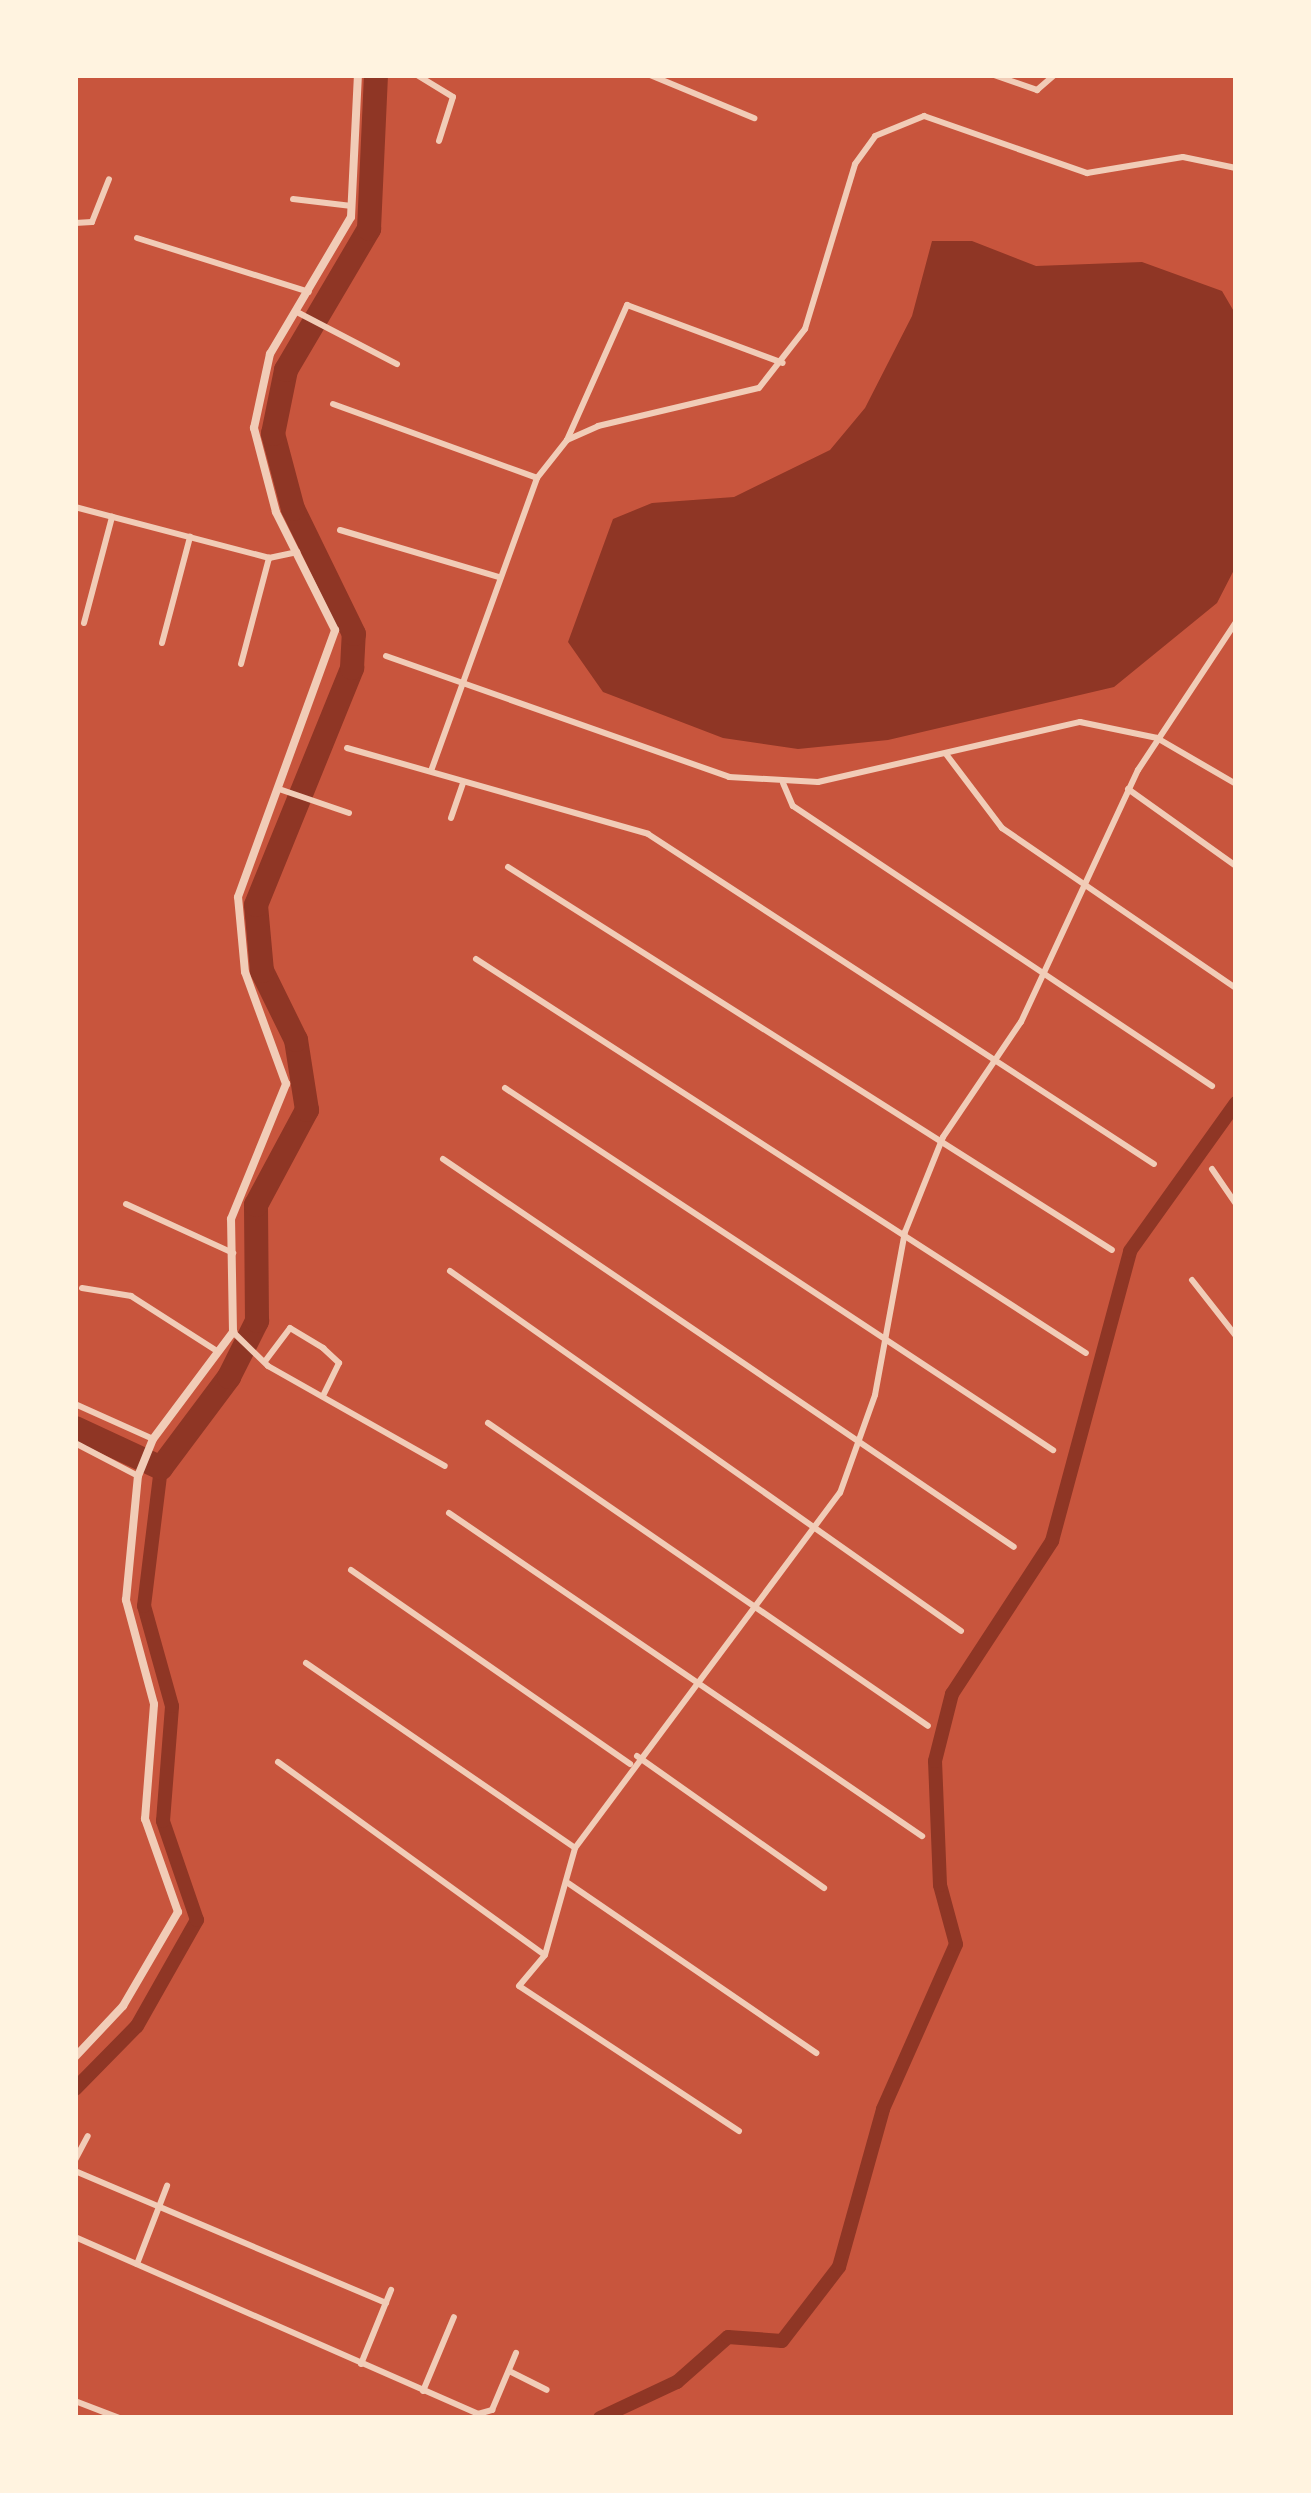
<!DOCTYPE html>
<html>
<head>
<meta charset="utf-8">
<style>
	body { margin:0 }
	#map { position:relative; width:1311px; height:2493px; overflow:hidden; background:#c8553d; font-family:"Libre Baskerville",serif }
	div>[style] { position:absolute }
	.water>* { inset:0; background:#8f3625 }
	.canal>* { height:14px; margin:-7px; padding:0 7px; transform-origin:7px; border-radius:7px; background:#8f3625 }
	.river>* { height:24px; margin:-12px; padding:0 12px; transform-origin:12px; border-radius:12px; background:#8f3625 }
	.minor>* { height:6px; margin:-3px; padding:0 3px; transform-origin:3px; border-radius:3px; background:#f1ccb7 }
	.tertiary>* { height:8px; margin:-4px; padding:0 4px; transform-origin:4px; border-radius:4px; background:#f1ccb7 }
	span { translate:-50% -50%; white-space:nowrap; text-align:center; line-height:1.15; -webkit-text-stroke:9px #fff3e0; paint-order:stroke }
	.frame { position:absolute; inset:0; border:78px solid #fff3e0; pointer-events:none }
</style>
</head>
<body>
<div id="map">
	<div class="water">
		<i style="clip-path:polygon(932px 241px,972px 241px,1036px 266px,1142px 262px,1222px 291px,1236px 315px,1236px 566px,1217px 603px,1114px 687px,888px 740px,798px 749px,723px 738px,603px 692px,568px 642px,613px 519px,652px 503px,734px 497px,830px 450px,865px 408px,912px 316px)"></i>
	</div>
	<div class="canal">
		<i style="left:75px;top:2089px;width:88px;rotate:-45.5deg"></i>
		<i style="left:137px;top:2026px;width:122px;rotate:-60.5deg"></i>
		<i style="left:197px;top:1920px;width:105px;rotate:-109deg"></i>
		<i style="left:163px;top:1821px;width:115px;rotate:-85.5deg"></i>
		<i style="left:172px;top:1706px;width:104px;rotate:-105.6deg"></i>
		<i style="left:144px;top:1606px;width:139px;rotate:-83deg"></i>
		<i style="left:600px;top:2418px;width:85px;rotate:-25.1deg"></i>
		<i style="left:677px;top:2382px;width:68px;rotate:-41.4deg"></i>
		<i style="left:728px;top:2337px;width:54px;rotate:4.2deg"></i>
		<i style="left:782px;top:2341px;width:93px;rotate:-52.4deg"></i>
		<i style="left:839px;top:2267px;width:164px;rotate:-74.4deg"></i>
		<i style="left:883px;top:2109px;width:180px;rotate:-66.1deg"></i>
		<i style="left:956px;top:1944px;width:61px;rotate:-105.2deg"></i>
		<i style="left:940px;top:1885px;width:124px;rotate:-92.3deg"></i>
		<i style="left:935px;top:1761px;width:69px;rotate:-75.8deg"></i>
		<i style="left:952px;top:1694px;width:183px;rotate:-56.8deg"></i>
		<i style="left:1052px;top:1541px;width:300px;rotate:-74.9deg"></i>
		<i style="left:1130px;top:1251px;width:182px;rotate:-54.4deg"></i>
	</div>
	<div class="river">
		<i style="left:75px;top:1428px;width:95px;rotate:24.9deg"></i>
		<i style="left:161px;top:1468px;width:114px;rotate:-53.2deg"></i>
		<i style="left:229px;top:1377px;width:63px;rotate:-63.4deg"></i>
		<i style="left:257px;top:1321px;width:116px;rotate:-90.5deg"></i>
		<i style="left:256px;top:1205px;width:108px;rotate:-61.8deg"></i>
		<i style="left:307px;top:1110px;width:71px;rotate:-98.9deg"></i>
		<i style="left:296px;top:1040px;width:77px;rotate:-116.2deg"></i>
		<i style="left:262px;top:971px;width:66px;rotate:-95.2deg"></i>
		<i style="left:256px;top:905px;width:256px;rotate:-67.9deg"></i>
		<i style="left:352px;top:668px;width:34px;rotate:-87deg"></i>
		<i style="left:354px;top:634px;width:139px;rotate:-116deg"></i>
		<i style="left:293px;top:509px;width:78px;rotate:-104.9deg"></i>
		<i style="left:273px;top:434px;width:65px;rotate:-78.5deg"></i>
		<i style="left:286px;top:370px;width:164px;rotate:-59.5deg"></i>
		<i style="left:369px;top:229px;width:154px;rotate:-87.4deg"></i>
	</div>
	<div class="minor">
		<i style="left:417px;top:75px;width:42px;rotate:31.4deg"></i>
		<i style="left:453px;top:97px;width:46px;rotate:107.7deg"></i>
		<i style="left:650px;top:75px;width:113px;rotate:22.5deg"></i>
		<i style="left:994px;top:75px;width:46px;rotate:19.2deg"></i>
		<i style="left:1037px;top:90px;width:23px;rotate:-41deg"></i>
		<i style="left:293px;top:199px;width:59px;rotate:6.8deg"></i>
		<i style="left:75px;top:223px;width:17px;rotate:-3deg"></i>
		<i style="left:92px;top:222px;width:46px;rotate:-68.4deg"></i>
		<i style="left:137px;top:238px;width:180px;rotate:17.4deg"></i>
		<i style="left:295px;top:311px;width:115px;rotate:27.5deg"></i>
		<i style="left:333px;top:404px;width:217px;rotate:19.9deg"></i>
		<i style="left:567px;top:440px;width:148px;rotate:-66deg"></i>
		<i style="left:627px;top:305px;width:166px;rotate:20.4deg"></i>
		<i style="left:75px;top:507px;width:201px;rotate:14.7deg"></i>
		<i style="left:269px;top:558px;width:29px;rotate:-12deg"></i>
		<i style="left:340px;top:530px;width:166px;rotate:16.5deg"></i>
		<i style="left:84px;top:623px;width:110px;rotate:-75.2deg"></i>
		<i style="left:162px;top:643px;width:110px;rotate:-75.2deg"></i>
		<i style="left:386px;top:656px;width:364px;rotate:19.4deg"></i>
		<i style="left:729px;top:777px;width:89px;rotate:3.2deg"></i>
		<i style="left:818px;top:782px;width:269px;rotate:-12.9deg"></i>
		<i style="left:1080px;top:722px;width:79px;rotate:11.7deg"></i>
		<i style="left:1157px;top:738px;width:91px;rotate:30.2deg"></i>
		<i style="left:241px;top:664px;width:110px;rotate:-75.2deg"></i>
		<i style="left:347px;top:748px;width:313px;rotate:15.9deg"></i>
		<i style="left:648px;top:834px;width:604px;rotate:33.11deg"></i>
		<i style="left:946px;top:754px;width:93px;rotate:52.9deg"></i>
		<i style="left:1002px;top:828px;width:283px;rotate:34.4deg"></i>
		<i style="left:431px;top:771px;width:312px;rotate:-70.1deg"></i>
		<i style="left:537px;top:478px;width:48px;rotate:-51.7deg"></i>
		<i style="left:567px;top:440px;width:34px;rotate:-24deg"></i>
		<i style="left:598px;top:426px;width:165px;rotate:-13.3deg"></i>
		<i style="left:759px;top:388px;width:75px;rotate:-52.1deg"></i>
		<i style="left:805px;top:329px;width:172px;rotate:-73.1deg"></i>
		<i style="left:855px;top:164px;width:34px;rotate:-54deg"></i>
		<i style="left:875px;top:136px;width:53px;rotate:-22.2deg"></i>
		<i style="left:924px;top:116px;width:173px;rotate:19.3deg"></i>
		<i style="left:1087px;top:173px;width:97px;rotate:-9.5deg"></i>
		<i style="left:1183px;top:157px;width:54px;rotate:11.7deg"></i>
		<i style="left:783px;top:783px;width:25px;rotate:67deg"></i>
		<i style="left:793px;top:806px;width:504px;rotate:33.75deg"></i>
		<i style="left:279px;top:789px;width:74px;rotate:18.9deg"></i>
		<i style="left:1128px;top:789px;width:133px;rotate:35.5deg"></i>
		<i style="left:451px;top:818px;width:37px;rotate:-71deg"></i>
		<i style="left:508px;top:867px;width:715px;rotate:32.38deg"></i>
		<i style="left:476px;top:959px;width:726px;rotate:32.86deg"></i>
		<i style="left:505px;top:1088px;width:657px;rotate:33.45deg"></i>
		<i style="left:443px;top:1159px;width:690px;rotate:34.2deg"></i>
		<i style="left:1212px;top:1169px;width:42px;rotate:55.6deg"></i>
		<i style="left:126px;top:1204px;width:118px;rotate:24.6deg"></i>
		<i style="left:450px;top:1271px;width:625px;rotate:35.16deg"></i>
		<i style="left:1192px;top:1280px;width:71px;rotate:51.8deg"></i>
		<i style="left:82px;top:1288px;width:50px;rotate:9.3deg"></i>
		<i style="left:131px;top:1296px;width:102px;rotate:32.6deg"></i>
		<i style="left:233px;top:1332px;width:49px;rotate:44.2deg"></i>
		<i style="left:268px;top:1366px;width:203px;rotate:29.5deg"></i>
		<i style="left:266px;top:1360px;width:40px;rotate:-53deg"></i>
		<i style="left:290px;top:1328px;width:39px;rotate:31deg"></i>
		<i style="left:323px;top:1348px;width:22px;rotate:43deg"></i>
		<i style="left:339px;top:1363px;width:37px;rotate:116deg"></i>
		<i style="left:75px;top:1404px;width:85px;rotate:24.2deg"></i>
		<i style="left:488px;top:1423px;width:534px;rotate:34.55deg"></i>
		<i style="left:75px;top:1443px;width:71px;rotate:27.6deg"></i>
		<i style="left:449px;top:1513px;width:573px;rotate:34.33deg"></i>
		<i style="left:351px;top:1570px;width:340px;rotate:34.8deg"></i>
		<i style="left:306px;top:1663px;width:326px;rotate:34.5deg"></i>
		<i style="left:637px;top:1756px;width:229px;rotate:35.2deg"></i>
		<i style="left:278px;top:1762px;width:329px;rotate:35.9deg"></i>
		<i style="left:568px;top:1883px;width:301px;rotate:34.4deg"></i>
		<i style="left:739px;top:2131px;width:263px;rotate:-146.6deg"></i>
		<i style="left:519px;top:1986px;width:40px;rotate:-50deg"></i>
		<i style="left:545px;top:1955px;width:111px;rotate:-74.3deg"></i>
		<i style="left:575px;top:1848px;width:443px;rotate:-53.3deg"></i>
		<i style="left:840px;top:1493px;width:104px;rotate:-70.3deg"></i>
		<i style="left:875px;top:1395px;width:166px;rotate:-79.6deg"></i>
		<i style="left:905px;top:1232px;width:102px;rotate:-68.2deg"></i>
		<i style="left:943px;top:1137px;width:139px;rotate:-55.9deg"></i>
		<i style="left:1021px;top:1022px;width:278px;rotate:-65.1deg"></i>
		<i style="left:1138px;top:770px;width:178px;rotate:-56.5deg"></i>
		<i style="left:75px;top:2160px;width:27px;rotate:-62deg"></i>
		<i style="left:75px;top:2171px;width:338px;rotate:23deg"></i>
		<i style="left:75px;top:2237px;width:440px;rotate:23.7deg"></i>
		<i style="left:478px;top:2414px;width:15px;rotate:-16deg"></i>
		<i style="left:492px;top:2410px;width:62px;rotate:-67.2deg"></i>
		<i style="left:137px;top:2264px;width:84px;rotate:-69deg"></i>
		<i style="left:361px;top:2364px;width:80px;rotate:-67.9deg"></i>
		<i style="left:509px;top:2371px;width:42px;rotate:26.6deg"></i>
		<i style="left:423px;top:2391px;width:80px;rotate:-67.3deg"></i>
		<i style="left:75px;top:2401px;width:47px;rotate:21.1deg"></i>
	</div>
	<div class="tertiary">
		<i style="left:75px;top:2057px;width:70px;rotate:-46.7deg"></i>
		<i style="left:123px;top:2006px;width:109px;rotate:-59.7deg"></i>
		<i style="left:178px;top:1912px;width:99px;rotate:-109.5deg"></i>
		<i style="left:145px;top:1819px;width:115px;rotate:-85.5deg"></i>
		<i style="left:154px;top:1704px;width:108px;rotate:-105.1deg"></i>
		<i style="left:126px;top:1600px;width:125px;rotate:-84.5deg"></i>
		<i style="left:138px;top:1476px;width:40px;rotate:-68deg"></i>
		<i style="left:153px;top:1439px;width:134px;rotate:-53.2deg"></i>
		<i style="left:233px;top:1332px;width:113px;rotate:-91deg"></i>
		<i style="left:231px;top:1219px;width:146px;rotate:-67.8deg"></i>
		<i style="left:286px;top:1084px;width:119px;rotate:-110.1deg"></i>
		<i style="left:245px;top:972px;width:75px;rotate:-95.3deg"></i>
		<i style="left:238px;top:897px;width:284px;rotate:-70deg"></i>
		<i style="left:335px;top:630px;width:132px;rotate:-116.6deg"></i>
		<i style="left:276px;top:512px;width:87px;rotate:-104.7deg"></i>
		<i style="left:254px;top:428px;width:76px;rotate:-77.8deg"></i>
		<i style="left:270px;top:354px;width:159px;rotate:-59.4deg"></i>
		<i style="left:351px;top:217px;width:142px;rotate:-87.2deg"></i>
	</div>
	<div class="frame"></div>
</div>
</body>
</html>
